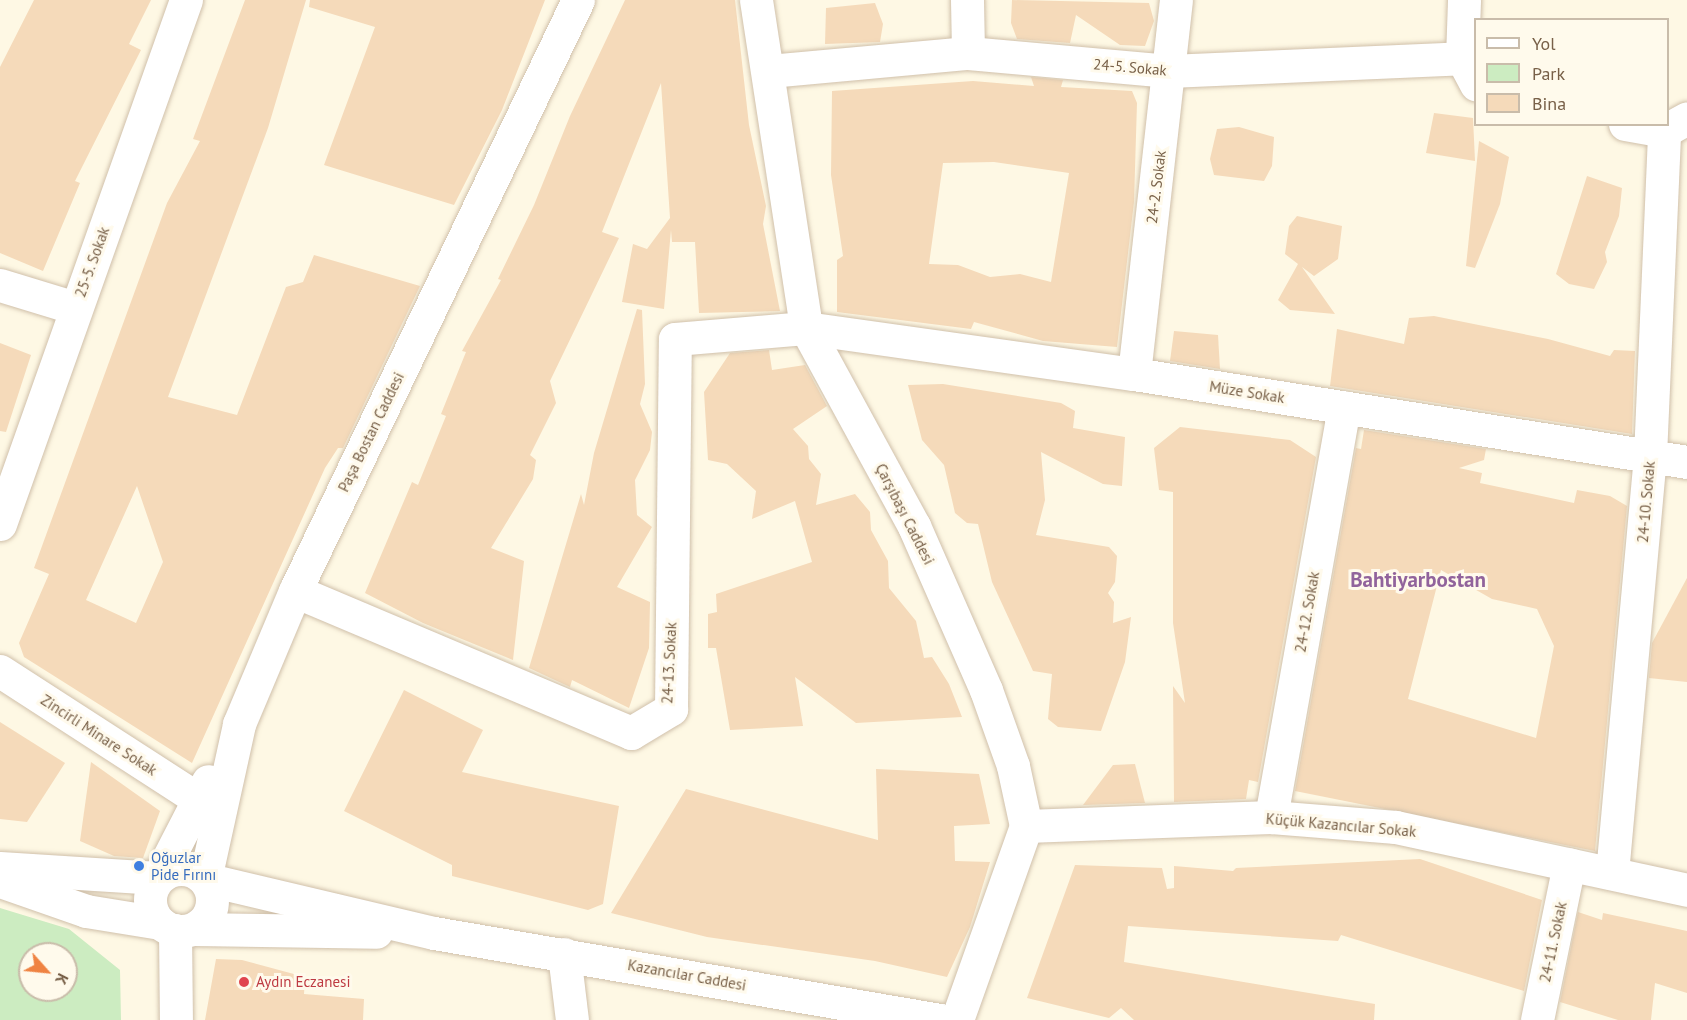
<!DOCTYPE html>
<html>
<head>
<meta charset="utf-8">
<style>
	body { margin:0 }
	#map { position:relative; width:1687px; height:1020px; overflow:hidden; background:#fef8e4; font-family:"PT Sans",sans-serif }
	div>[style] { position:absolute }
	.green>* { inset:0; background:#ccecc1 }
	.building>* { inset:0; background:#f5daba }
	.roads { filter:drop-shadow(0 0 2px #d0c0aa) drop-shadow(0 0 2px #d0c0aa) }
	.street>* { height:33px; margin:-16.5px; padding:0 16.5px; transform-origin:16.5px; border-radius:16.5px; background:#fff }
	.secondary>* { height:33px; margin:-16.5px; padding:0 16.5px; transform-origin:16.5px; border-radius:16.5px; background:#fff }
	.secondary>.ring { margin:-16.5px; padding:0; box-sizing:content-box; background:none; border:33px solid #fff; border-radius:50% }
	.dots>* { width:16px; height:16px; translate:-50% -50%; box-sizing:border-box; border:3px solid #fffaec; border-radius:50% }
	span { translate:-50% -50%; white-space:nowrap; text-align:center; line-height:1.15; -webkit-text-stroke:6px #fffaec; paint-order:stroke }
	.street-label { font-size:15px; color:#786048 }
	.shop-label { font-size:15px; color:#366cbe }
	.left { translate:0 -50%; text-align:left }
	.health-label { font-size:15px; color:#be3a42 }
	.district-label { font-size:21px; color:#91639c; font-weight:700 }
	.legend { position:absolute; left:1474px; top:18px; width:195px; height:108px; box-sizing:border-box; background:#fffaec; border:2px solid #c9bcaa; margin:0; padding:8px 10px; list-style:none; font-size:18px; color:#786048 }
	.legend li { display:flex; align-items:center; gap:12px; height:30px }
	.legend b { width:30px; border:2px solid #c9bcaa }
	.north { position:absolute; left:18px; top:942px; width:60px; height:60px; box-sizing:border-box; background:#fffaec; border:2px solid #c9bcaa; border-radius:50%; rotate:117deg; font-size:16px; font-weight:700; line-height:24px; text-align:center; color:#786048 }
	.north::after { content:''; display:block; margin:auto; width:21px; height:27px; background:#ef8342; clip-path:polygon(50% 0,100% 100%,50% 72%,0 100%) }
</style>
</head>
<body>
<div id="map">
	<div class="green">
		<i style="clip-path:polygon(evenodd,0 908px,69px 929px,120px 970px,121px 1020px,0 1020px,0 908px,30px 954px,66px 954px,66px 990px,30px 990px,30px 954px)"></i>
	</div>
	<div class="building">
		<i style="clip-path:polygon(34px 0,151px 0,129px 44px,141px 50px,75px 181px,80px 183px,43px 271px,0 253px,0 67px)"></i>
		<i style="clip-path:polygon(evenodd,245px 0,306px 0,268px 128px,168px 397px,237px 415px,286px 287px,303px 282px,314px 255px,420px 286px,343px 448px,338px 448px,325px 468px,192px 763px,24px 657px,19px 643px,49px 574px,34px 568px,167px 203px,200px 141px,193px 139px,245px 0,137px 486px,163px 562px,136px 623px,86px 600px,137px 486px)"></i>
		<i style="clip-path:polygon(310px 0,545px 0,502px 110px,454px 205px,324px 165px,375px 27px,309px 7px)"></i>
		<i style="clip-path:polygon(625px 0,735px 0,749px 125px,766px 206px,763px 224px,780px 311px,699px 313px,695px 242px,672px 242px,671px 230px,664px 309px,622px 302px,633px 244px,647px 249px,670px 218px,661px 83px,602px 232px,619px 238px,550px 381px,556px 403px,530px 455px,536px 460px,533px 479px,491px 548px,524px 561px,513px 660px,423px 623px,365px 593px,412px 482px,418px 485px,446px 416px,441px 414px,466px 352px,462px 351px,501px 280px,498px 279px,534px 205px,570px 116px)"></i>
		<i style="clip-path:polygon(1012px 0,1149px 3px,1154px 21px,1145px 46px,1120px 45px,1076px 15px,1070px 43px,1017px 39px,1011px 23px)"></i>
		<i style="clip-path:polygon(875px 3px,883px 24px,880px 42px,825px 44px,826px 8px)"></i>
		<i style="clip-path:polygon(evenodd,1031px 77px,1063px 80px,1061px 87px,1132px 91px,1137px 103px,1134px 202px,1117px 347px,1043px 341px,974px 322px,971px 329px,837px 312px,837px 260px,843px 256px,831px 175px,832px 91px,973px 81px,1034px 86px,1031px 77px,994px 162px,1069px 173px,1051px 282px,1020px 274px,990px 277px,958px 265px,929px 264px,943px 163px,994px 162px)"></i>
		<i style="clip-path:polygon(1434px 113px,1473px 118px,1475px 161px,1426px 153px)"></i>
		<i style="clip-path:polygon(1239px 127px,1274px 137px,1272px 166px,1264px 181px,1214px 175px,1210px 159px,1217px 129px)"></i>
		<i style="clip-path:polygon(1479px 141px,1509px 157px,1500px 204px,1475px 268px,1466px 266px)"></i>
		<i style="clip-path:polygon(1587px 176px,1622px 188px,1619px 216px,1605px 252px,1607px 262px,1594px 289px,1569px 284px,1556px 274px)"></i>
		<i style="clip-path:polygon(1297px 216px,1342px 226px,1338px 259px,1314px 276px,1302px 267px,1335px 314px,1290px 310px,1278px 300px,1298px 264px,1285px 254px,1289px 226px)"></i>
		<i style="clip-path:polygon(637px 309px,642px 310px,645px 384px,640px 404px,652px 432px,650px 450px,635px 480px,637px 515px,652px 527px,617px 587px,650px 602px,649px 648px,629px 708px,572px 680px,570px 687px,529px 668px,581px 494px,584px 505px,594px 453px)"></i>
		<i style="clip-path:polygon(1434px 316px,1548px 339px,1610px 356px,1614px 350px,1635px 351px,1632px 434px,1330px 386px,1337px 329px,1404px 344px,1409px 318px)"></i>
		<i style="clip-path:polygon(1174px 331px,1218px 335px,1220px 369px,1170px 361px)"></i>
		<i style="clip-path:polygon(0 343px,31px 355px,6px 432px,0 431px)"></i>
		<i style="clip-path:polygon(769px 350px,772px 370px,805px 365px,827px 406px,793px 429px,808px 446px,809px 459px,821px 474px,816px 505px,855px 494px,870px 512px,871px 530px,888px 561px,889px 588px,916px 621px,924px 658px,932px 657px,949px 684px,962px 717px,856px 723px,795px 677px,803px 726px,730px 730px,716px 648px,708px 648px,708px 614px,717px 612px,716px 594px,812px 562px,795px 501px,752px 519px,756px 491px,727px 464px,708px 460px,704px 392px,730px 353px)"></i>
		<i style="clip-path:polygon(943px 384px,1061px 403px,1075px 411px,1073px 428px,1125px 437px,1122px 486px,1103px 484px,1041px 452px,1045px 500px,1036px 535px,1109px 547px,1117px 556px,1115px 582px,1108px 593px,1114px 602px,1113px 623px,1131px 617px,1125px 662px,1101px 731px,1058px 727px,1048px 719px,1052px 674px,1033px 671px,992px 582px,978px 524px,967px 523px,955px 513px,944px 465px,922px 440px,908px 385px)"></i>
		<i style="clip-path:polygon(1180px 427px,1290px 440px,1316px 457px,1258px 782px,1249px 780px,1246px 799px,1174px 802px,1173px 686px,1185px 703px,1173px 623px,1173px 492px,1159px 490px,1154px 448px)"></i>
		<i style="clip-path:polygon(evenodd,1364px 430px,1486px 449px,1484px 460px,1459px 468px,1482px 473px,1480px 483px,1574px 503px,1577px 490px,1610px 496px,1627px 506px,1595px 851px,1295px 791px,1356px 448px,1361px 449px,1364px 430px,1441px 570px,1492px 599px,1537px 609px,1554px 646px,1536px 738px,1408px 699px,1441px 570px)"></i>
		<i style="clip-path:polygon(1687px 578px,1687px 682px,1649px 678px,1652px 643px)"></i>
		<i style="clip-path:polygon(404px 690px,483px 730px,462px 772px,619px 806px,603px 904px,588px 910px,452px 876px,452px 865px,344px 811px)"></i>
		<i style="clip-path:polygon(0 722px,65px 763px,27px 822px,0 819px)"></i>
		<i style="clip-path:polygon(91px 762px,160px 811px,143px 858px,114px 856px,80px 841px)"></i>
		<i style="clip-path:polygon(1135px 764px,1145px 803px,1083px 805px,1113px 765px)"></i>
		<i style="clip-path:polygon(876px 769px,979px 774px,990px 824px,954px 826px,955px 861px,990px 862px,970px 927px,947px 977px,875px 961px,707px 937px,611px 913px,686px 789px,878px 840px)"></i>
		<i style="clip-path:polygon(1420px 859px,1542px 900px,1524px 991px,1341px 935px,1338px 941px,1128px 926px,1124px 962px,1375px 1004px,1374px 1020px,1134px 1020px,1121px 1008px,1109px 1018px,1027px 998px,1075px 865px,1162px 868px,1167px 889px,1174px 888px,1174px 866px,1233px 871px,1236px 868px)"></i>
		<i style="clip-path:polygon(1578px 912px,1602px 920px,1603px 913px,1687px 931px,1687px 993px,1655px 983px,1651px 1020px,1618px 1020px,1560px 1002px)"></i>
		<i style="clip-path:polygon(216px 959px,242px 960px,305px 977px,304px 994px,364px 999px,363px 1020px,205px 1020px)"></i>
	</div>
	<div class="roads">
		<div class="street">
			<i style="left:756px;top:0;width:332px;rotate:81.3deg"></i>
			<i style="left:806px;top:328px;width:226px;rotate:61.4deg"></i>
			<i style="left:914px;top:526px;width:179px;rotate:66.3deg"></i>
			<i style="left:986px;top:690px;width:81px;rotate:70.4deg"></i>
			<i style="left:1013px;top:766px;width:61px;rotate:77.8deg"></i>
			<i style="left:1026px;top:826px;width:206px;rotate:109.6deg"></i>
			<i style="left:967px;top:0;width:53px;rotate:88.9deg"></i>
			<i style="left:1462px;top:58px;width:58px;rotate:-88deg"></i>
			<i style="left:769px;top:71px;width:200px;rotate:-5.2deg"></i>
			<i style="left:968px;top:53px;width:202px;rotate:5.1deg"></i>
			<i style="left:1169px;top:71px;width:293px;rotate:-2.5deg"></i>
			<i style="left:1462px;top:58px;width:30px;rotate:62deg"></i>
			<i style="left:1625px;top:124px;width:40px;rotate:10deg"></i>
			<i style="left:1664px;top:131px;width:26px;rotate:-29deg"></i>
			<i style="left:0;top:285px;width:78px;rotate:17deg"></i>
			<i style="left:1134px;top:374px;width:376px;rotate:-83.6deg"></i>
			<i style="left:0;top:524px;width:556px;rotate:-70.46deg"></i>
			<i style="left:295px;top:591px;width:365px;rotate:22.9deg"></i>
			<i style="left:631px;top:733px;width:47px;rotate:-31deg"></i>
			<i style="left:671px;top:709px;width:370px;rotate:-89.4deg"></i>
			<i style="left:675px;top:339px;width:131px;rotate:-4.8deg"></i>
			<i style="left:806px;top:328px;width:331px;rotate:8deg"></i>
			<i style="left:1134px;top:374px;width:560px;rotate:9.04deg"></i>
			<i style="left:0;top:671px;width:236px;rotate:32.9deg"></i>
			<i style="left:1271px;top:817px;width:416px;rotate:-79.9deg"></i>
			<i style="left:1026px;top:826px;width:245px;rotate:-2.1deg"></i>
			<i style="left:1271px;top:817px;width:125px;rotate:4.6deg"></i>
			<i style="left:1396px;top:827px;width:298px;rotate:12.2deg"></i>
			<i style="left:1612px;top:873px;width:419px;rotate:-84.8deg"></i>
			<i style="left:1650px;top:456px;width:325px;rotate:-87.5deg"></i>
			<i style="left:158px;top:878px;width:109px;rotate:-62.7deg"></i>
			<i style="left:205px;top:879px;width:159px;rotate:-77.6deg"></i>
			<i style="left:239px;top:724px;width:144px;rotate:-67.2deg"></i>
			<i style="left:295px;top:591px;width:655px;rotate:-64.41deg"></i>
			<i style="left:175px;top:930px;width:90px;rotate:89.4deg"></i>
			<i style="left:564px;top:954px;width:66px;rotate:83.1deg"></i>
			<i style="left:1537px;top:1020px;width:159px;rotate:-78.4deg"></i>
		</div>
		<div class="secondary">
			<i style="left:0;top:868px;width:158px;rotate:3.6deg"></i>
			<i class="ring" style="left:150px;top:869px;width:29px;height:29px"></i>
			<i style="left:205px;top:879px;width:235px;rotate:13.3deg"></i>
			<i style="left:434px;top:933px;width:513px;rotate:9.76deg"></i>
			<i style="left:0;top:881px;width:91px;rotate:19.2deg"></i>
			<i style="left:86px;top:911px;width:75px;rotate:9.2deg"></i>
			<i style="left:195px;top:929px;width:181px;rotate:0.9deg"></i>
		</div>
	</div>
	<div class="dots">
		<i style="left:139px;top:866px;background:#3f7fe0"></i>
		<i style="left:244px;top:982px;background:#e0444e"></i>
	</div>
	<div class="street-label">
		<span style="left:1130px;top:67px;rotate:5deg">24-5. Sokak</span>
		<span style="left:1156px;top:187px;rotate:-83deg">24-2. Sokak</span>
		<span style="left:92px;top:262px;rotate:-70deg">25-5. Sokak</span>
		<span style="left:1247px;top:392px;rotate:9deg">Müze Sokak</span>
		<span style="left:371px;top:432px;rotate:-64deg">Paşa Bostan Caddesi</span>
		<span style="left:1646px;top:502px;rotate:-85deg">24-10. Sokak</span>
		<span style="left:905px;top:514px;rotate:63deg">Çarşıbaşı Caddesi</span>
		<span style="left:1307px;top:612px;rotate:-80deg">24-12. Sokak</span>
		<span style="left:669px;top:663px;rotate:-87deg">24-13. Sokak</span>
		<span style="left:99px;top:735px;rotate:33deg">Zincirli Minare Sokak</span>
		<span style="left:1341px;top:825px;rotate:5deg">Küçük Kazancılar Sokak</span>
		<span style="left:1553px;top:942px;rotate:-78deg">24-11. Sokak</span>
		<span style="left:687px;top:975px;rotate:10deg">Kazancılar Caddesi</span>
	</div>
	<div class="shop-label">
		<span class="left" style="left:151px;top:866px">Oğuzlar<br>Pide Fırını</span>
	</div>
	<div class="health-label">
		<span class="left" style="left:256px;top:982px">Aydın Eczanesi</span>
	</div>
	<div class="district-label">
		<span style="left:1418px;top:580px">Bahtiyarbostan</span>
	</div>
	<ul class="legend">
	<li><b style="height:8px;background:#fff"></b>Yol</li>
	<li><b style="height:16px;background:#ccecc1"></b>Park</li>
	<li><b style="height:16px;background:#f5daba"></b>Bina</li>
	</ul>
	<div class="north">K</div>
</div>
</body>
</html>
